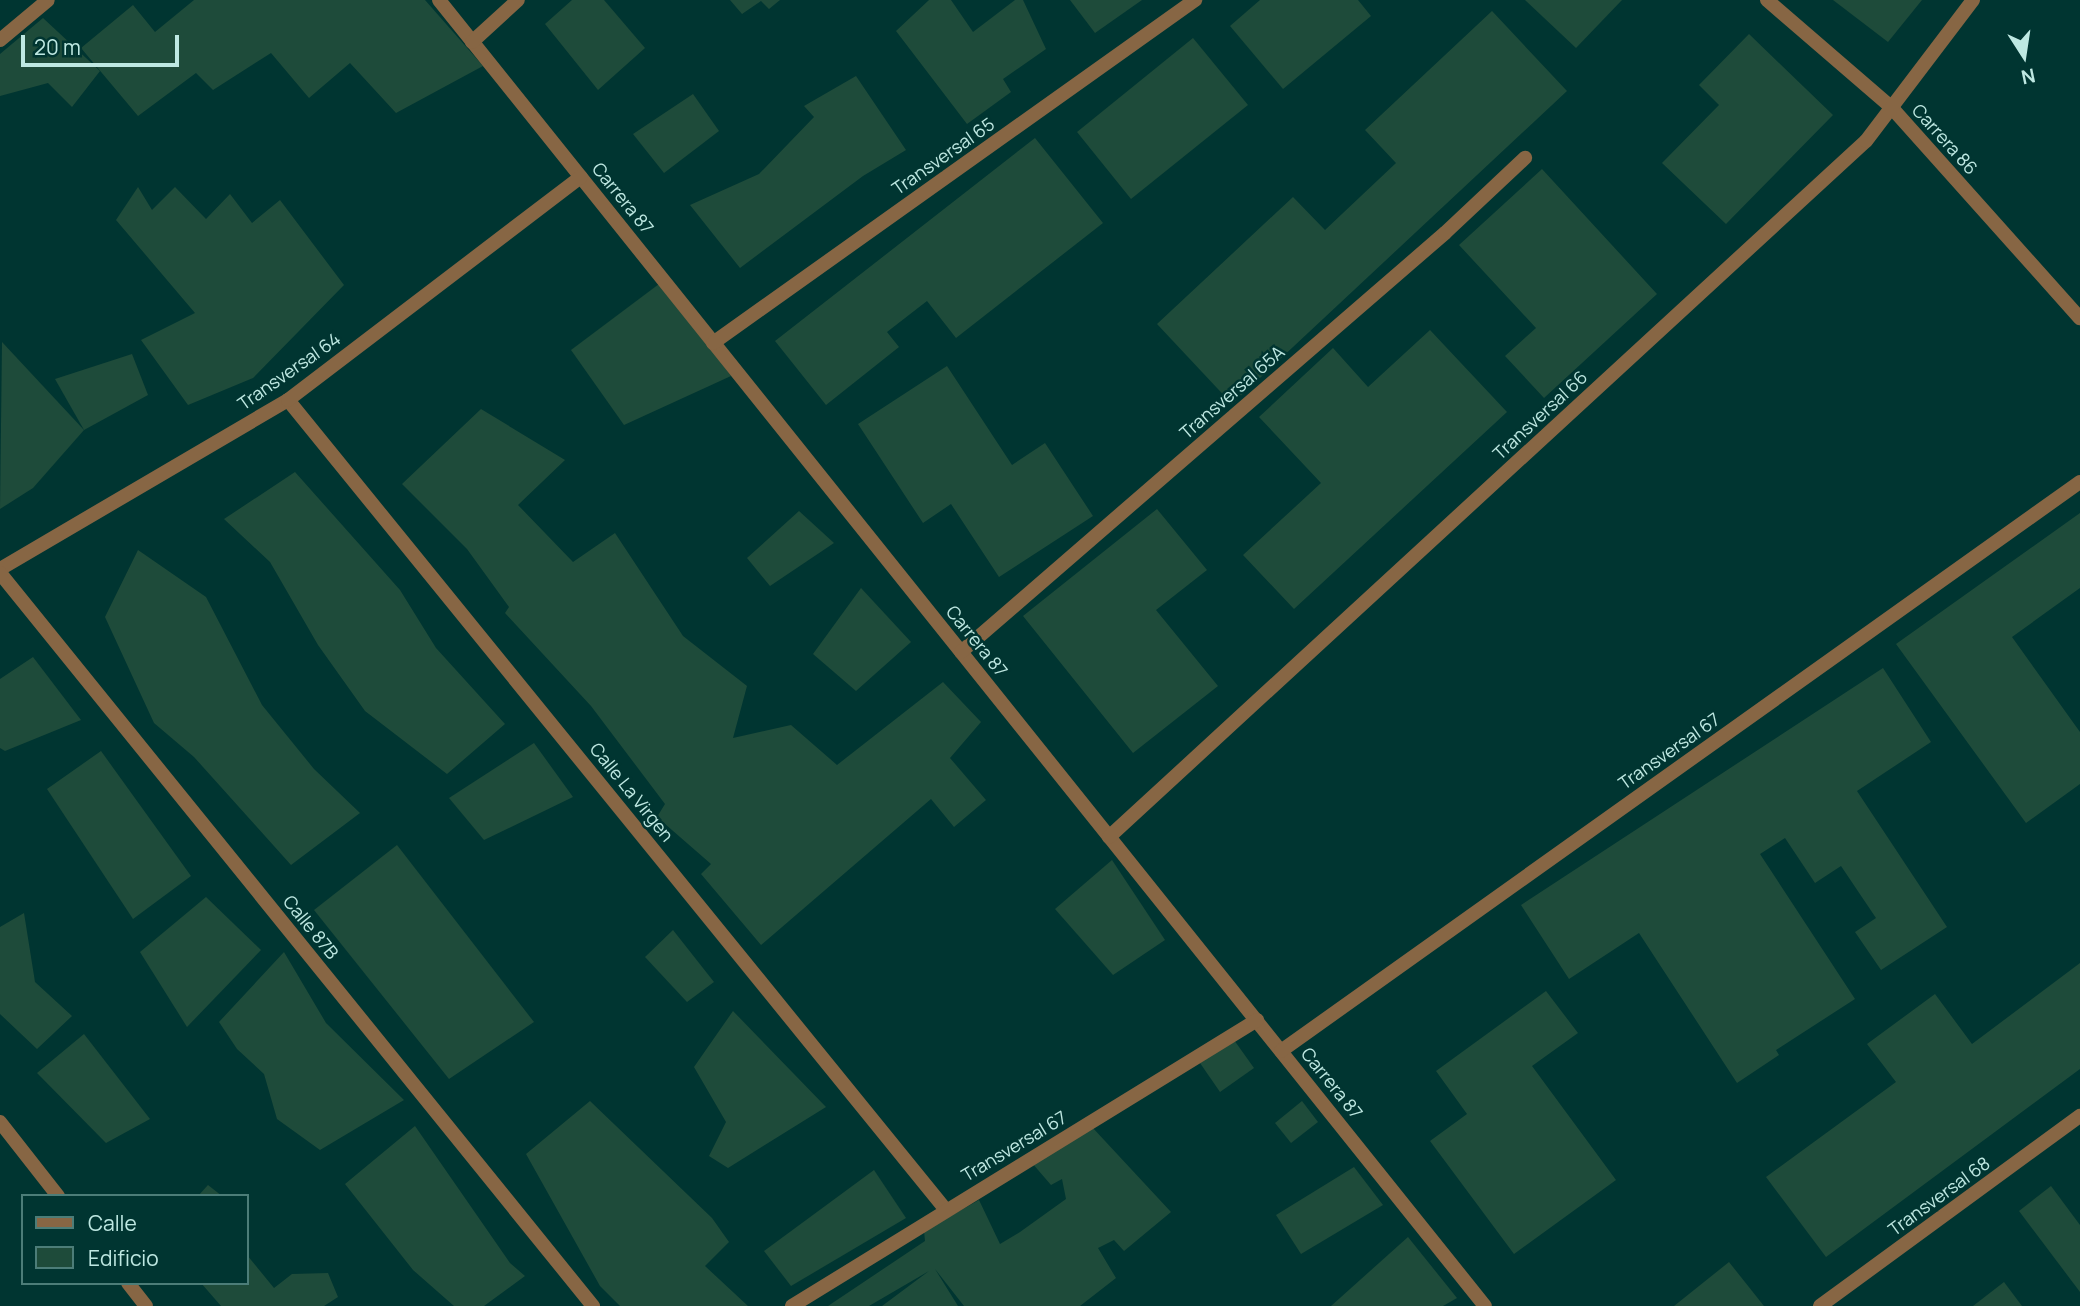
<!DOCTYPE html>
<html>
<head>
<meta charset="utf-8">
<style>
	body { margin:0 }
	#map { position:relative; width:2080px; height:1306px; overflow:hidden; background:#003531; font-family:Manrope,sans-serif }
	div>[style] { position:absolute }
	.building>* { inset:0; background:#1e4b3a }
	.minor>* { height:14px; margin:-7px; padding:0 7px; transform-origin:7px; border-radius:7px; background:#876644 }
	.tertiary>* { height:14px; margin:-7px; padding:0 7px; transform-origin:7px; border-radius:7px; background:#876644 }
	span { translate:-50% -50%; white-space:nowrap; text-align:center; line-height:1.15; -webkit-text-stroke:5px #003531; paint-order:stroke }
	.street-label { font-size:18px; color:#bee8e2 }
	.legend { position:absolute; left:21px; top:1194px; width:228px; height:91px; box-sizing:border-box; background:#003531; border:2px solid #4c7d78; margin:0; padding:9px 12px; list-style:none; font-size:21px; color:#bee8e2 }
	.legend li { display:flex; align-items:center; gap:14px; height:35px }
	.legend b { width:35px; border:2px solid #4c7d78 }
	.north { position:absolute; left:1989px; top:21px; width:70px; height:70px; -webkit-text-stroke:5px #003531; paint-order:stroke; rotate:168deg; font-size:19px; font-weight:700; line-height:28px; text-align:center; color:#bee8e2 }
	.north::after { content:''; display:block; margin:auto; width:24px; height:32px; background:#bee8e2; clip-path:polygon(50% 0,100% 100%,50% 72%,0 100%) }
	.scale { position:absolute; left:21px; top:35px; width:158px; height:32px; box-sizing:border-box; border:4px solid #bee8e2; border-top:0; padding-left:9px; font-size:21px; line-height:24px; white-space:nowrap; color:#bee8e2; -webkit-text-stroke:5px #003531; paint-order:stroke }
</style>
</head>
<body>
<div id="map">
	<div class="building">
		<i style="clip-path:polygon(194px 0,425px 0,483px 66px,396px 113px,350px 63px,309px 98px,271px 53px,213px 90px,196px 73px,138px 116px,81px 48px,133px 5px,155px 32px)"></i>
		<i style="clip-path:polygon(572px 0,604px 0,645px 48px,598px 90px,545px 24px)"></i>
		<i style="clip-path:polygon(730px 0,780px 0,769px 9px,761px 1px,742px 14px)"></i>
		<i style="clip-path:polygon(929px 0,951px 0,973px 32px,1015px 0,1023px 0,1046px 49px,1003px 79px,1011px 92px,967px 124px,896px 31px)"></i>
		<i style="clip-path:polygon(1070px 0,1142px 0,1095px 33px)"></i>
		<i style="clip-path:polygon(1260px 0,1358px 0,1371px 16px,1283px 89px,1230px 26px)"></i>
		<i style="clip-path:polygon(1525px 0,1622px 0,1576px 48px)"></i>
		<i style="clip-path:polygon(1833px 0,1922px 0,1888px 42px)"></i>
		<i style="clip-path:polygon(1492px 11px,1567px 91px,1232px 404px,1157px 324px,1293px 197px,1325px 230px,1396px 163px,1365px 130px)"></i>
		<i style="clip-path:polygon(43px 18px,100px 71px,72px 107px,48px 83px,0 96px,0 54px)"></i>
		<i style="clip-path:polygon(1749px 34px,1833px 115px,1726px 224px,1662px 163px,1719px 105px,1699px 85px)"></i>
		<i style="clip-path:polygon(1193px 38px,1248px 105px,1131px 199px,1077px 132px)"></i>
		<i style="clip-path:polygon(856px 76px,906px 150px,863px 176px,740px 268px,690px 205px,759px 174px,814px 117px,804px 106px)"></i>
		<i style="clip-path:polygon(693px 94px,719px 131px,664px 173px,633px 134px)"></i>
		<i style="clip-path:polygon(1035px 138px,1103px 223px,956px 338px,927px 301px,887px 332px,899px 347px,826px 405px,775px 341px)"></i>
		<i style="clip-path:polygon(1542px 169px,1657px 294px,1544px 398px,1505px 356px,1536px 328px,1459px 245px)"></i>
		<i style="clip-path:polygon(138px 187px,152px 210px,175px 187px,206px 219px,230px 194px,252px 223px,280px 200px,344px 285px,253px 378px,188px 405px,141px 340px,195px 313px,116px 220px)"></i>
		<i style="clip-path:polygon(663px 281px,731px 376px,624px 425px,571px 350px)"></i>
		<i style="clip-path:polygon(1430px 330px,1507px 412px,1294px 609px,1243px 555px,1321px 483px,1259px 417px,1333px 348px,1368px 387px)"></i>
		<i style="clip-path:polygon(2px 342px,84px 430px,33px 488px,0 509px)"></i>
		<i style="clip-path:polygon(132px 354px,148px 395px,84px 430px,55px 379px)"></i>
		<i style="clip-path:polygon(947px 366px,1012px 465px,1045px 443px,1093px 516px,999px 577px,951px 504px,923px 523px,858px 424px)"></i>
		<i style="clip-path:polygon(481px 409px,565px 460px,518px 505px,573px 562px,615px 533px,683px 636px,747px 686px,733px 738px,791px 725px,837px 765px,943px 682px,981px 722px,950px 758px,986px 800px,954px 827px,931px 799px,761px 945px,701px 874px,711px 864px,657px 817px,665px 804px,591px 706px,505px 613px,509px 607px,467px 549px,402px 484px)"></i>
		<i style="clip-path:polygon(295px 472px,400px 590px,436px 648px,505px 724px,447px 774px,365px 711px,318px 645px,270px 562px,224px 519px)"></i>
		<i style="clip-path:polygon(1157px 509px,1207px 570px,1156px 610px,1218px 686px,1133px 753px,1023px 616px)"></i>
		<i style="clip-path:polygon(799px 511px,834px 543px,770px 586px,747px 558px)"></i>
		<i style="clip-path:polygon(2080px 513px,2080px 588px,2012px 637px,2080px 732px,2080px 784px,2026px 823px,1896px 644px)"></i>
		<i style="clip-path:polygon(138px 550px,206px 597px,262px 705px,314px 769px,360px 813px,291px 865px,194px 757px,154px 723px,105px 617px)"></i>
		<i style="clip-path:polygon(861px 588px,911px 642px,856px 691px,813px 654px)"></i>
		<i style="clip-path:polygon(33px 657px,81px 720px,5px 751px,0 748px,0 679px)"></i>
		<i style="clip-path:polygon(1883px 668px,1931px 742px,1857px 791px,1947px 927px,1881px 970px,1855px 932px,1876px 918px,1841px 866px,1815px 883px,1785px 838px,1760px 854px,1855px 999px,1776px 1050px,1779px 1055px,1737px 1083px,1639px 933px,1569px 979px,1521px 905px)"></i>
		<i style="clip-path:polygon(534px 743px,573px 797px,484px 840px,449px 798px)"></i>
		<i style="clip-path:polygon(101px 751px,191px 876px,133px 919px,47px 789px)"></i>
		<i style="clip-path:polygon(397px 845px,534px 1022px,449px 1079px,314px 910px)"></i>
		<i style="clip-path:polygon(1112px 860px,1165px 940px,1113px 975px,1055px 909px)"></i>
		<i style="clip-path:polygon(206px 897px,261px 950px,187px 1027px,140px 952px)"></i>
		<i style="clip-path:polygon(24px 913px,35px 982px,72px 1016px,37px 1049px,0 1014px,0 927px)"></i>
		<i style="clip-path:polygon(673px 930px,714px 982px,687px 1002px,645px 957px)"></i>
		<i style="clip-path:polygon(284px 952px,326px 1023px,404px 1100px,320px 1150px,277px 1119px,264px 1074px,237px 1049px,219px 1022px)"></i>
		<i style="clip-path:polygon(2080px 963px,2080px 1069px,1826px 1257px,1766px 1177px,1896px 1082px,1867px 1044px,1935px 994px,1972px 1044px)"></i>
		<i style="clip-path:polygon(1546px 991px,1578px 1033px,1532px 1066px,1616px 1180px,1514px 1254px,1430px 1141px,1467px 1114px,1436px 1071px)"></i>
		<i style="clip-path:polygon(733px 1011px,826px 1107px,728px 1168px,709px 1156px,726px 1122px,694px 1067px)"></i>
		<i style="clip-path:polygon(84px 1034px,150px 1119px,106px 1143px,37px 1073px)"></i>
		<i style="clip-path:polygon(1234px 1040px,1254px 1068px,1220px 1092px,1200px 1063px)"></i>
		<i style="clip-path:polygon(590px 1101px,712px 1218px,729px 1242px,705px 1266px,748px 1306px,620px 1306px,600px 1286px,526px 1154px)"></i>
		<i style="clip-path:polygon(1302px 1101px,1318px 1122px,1291px 1143px,1275px 1123px)"></i>
		<i style="clip-path:polygon(415px 1126px,510px 1263px,525px 1276px,484px 1306px,454px 1306px,413px 1270px,345px 1184px)"></i>
		<i style="clip-path:polygon(1092px 1127px,1171px 1212px,1124px 1251px,1114px 1240px,1098px 1248px,1116px 1278px,1080px 1306px,964px 1306px,935px 1269px,958px 1306px,882px 1306px,929px 1271px,869px 1306px,828px 1306px,925px 1241px,924px 1231px,979px 1200px,1000px 1244px,1020px 1232px,1066px 1199px,1062px 1179px,1051px 1185px,1032px 1163px)"></i>
		<i style="clip-path:polygon(1354px 1167px,1383px 1205px,1301px 1254px,1276px 1215px)"></i>
		<i style="clip-path:polygon(874px 1170px,906px 1218px,791px 1286px,764px 1251px)"></i>
		<i style="clip-path:polygon(208px 1185px,222px 1196px,198px 1196px)"></i>
		<i style="clip-path:polygon(2051px 1186px,2080px 1225px,2080px 1292px,2019px 1211px)"></i>
		<i style="clip-path:polygon(1408px 1237px,1457px 1298px,1443px 1306px,1331px 1306px)"></i>
		<i style="clip-path:polygon(247px 1255px,274px 1288px,292px 1274px,328px 1273px,338px 1297px,324px 1306px,221px 1306px,201px 1283px,247px 1283px)"></i>
		<i style="clip-path:polygon(1729px 1262px,1764px 1306px,1674px 1306px)"></i>
		<i style="clip-path:polygon(2004px 1282px,2022px 1306px,1973px 1306px)"></i>
	</div>
	<div class="minor">
		<i style="left:439px;top:0;width:1673px;rotate:51.31deg"></i>
		<i style="left:1767px;top:0;width:165px;rotate:40.8deg"></i>
		<i style="left:1892px;top:108px;width:282px;rotate:48.2deg"></i>
		<i style="left:0;top:40px;width:62px;rotate:-39.8deg"></i>
		<i style="left:472px;top:42px;width:62px;rotate:-42.4deg"></i>
		<i style="left:713px;top:343px;width:592px;rotate:-35.44deg"></i>
		<i style="left:288px;top:400px;width:1044px;rotate:50.91deg"></i>
		<i style="left:0;top:569px;width:334px;rotate:-30.4deg"></i>
		<i style="left:288px;top:400px;width:368px;rotate:-37.3deg"></i>
		<i style="left:0;top:573px;width:943px;rotate:51.03deg"></i>
		<i style="left:961px;top:652px;width:640px;rotate:-40.88deg"></i>
		<i style="left:1445px;top:233px;width:110px;rotate:-43.2deg"></i>
		<i style="left:1109px;top:837px;width:1028px;rotate:-42.6deg"></i>
		<i style="left:1866px;top:141px;width:177px;rotate:-52.8deg"></i>
		<i style="left:1281px;top:1051px;width:981px;rotate:-35.46deg"></i>
		<i style="left:792px;top:1306px;width:546px;rotate:-31.59deg"></i>
		<i style="left:1820px;top:1306px;width:322px;rotate:-36.2deg"></i>
	</div>
	<div class="tertiary">
		<i style="left:0;top:1122px;width:94px;rotate:51.9deg"></i>
		<i style="left:128px;top:1283px;width:29px;rotate:52deg"></i>
	</div>
	<div class="street-label">
		<span style="left:1945px;top:139px;rotate:48deg">Carrera 86</span>
		<span style="left:943px;top:156px;rotate:-35deg">Transversal 65</span>
		<span style="left:623px;top:198px;rotate:51deg">Carrera 87</span>
		<span style="left:289px;top:371px;rotate:-35deg">Transversal 64</span>
		<span style="left:1232px;top:392px;rotate:-41deg">Transversal 65A</span>
		<span style="left:1540px;top:415px;rotate:-43deg">Transversal 66</span>
		<span style="left:977px;top:641px;rotate:51deg">Carrera 87</span>
		<span style="left:1669px;top:751px;rotate:-35deg">Transversal 67</span>
		<span style="left:632px;top:792px;rotate:51deg">Calle La Virgen</span>
		<span style="left:311px;top:927px;rotate:51deg">Calle 87B</span>
		<span style="left:1332px;top:1083px;rotate:51deg">Carrera 87</span>
		<span style="left:1014px;top:1146px;rotate:-31deg">Transversal 67</span>
		<span style="left:1939px;top:1196px;rotate:-36deg">Transversal 68</span>
	</div>
	<ul class="legend">
	<li><b style="height:9px;background:#876644"></b>Calle</li>
	<li><b style="height:19px;background:#1e4b3a"></b>Edificio</li>
	</ul>
	<div class="north">N</div>
	<div class="scale">20 m</div>
</div>
</body>
</html>
